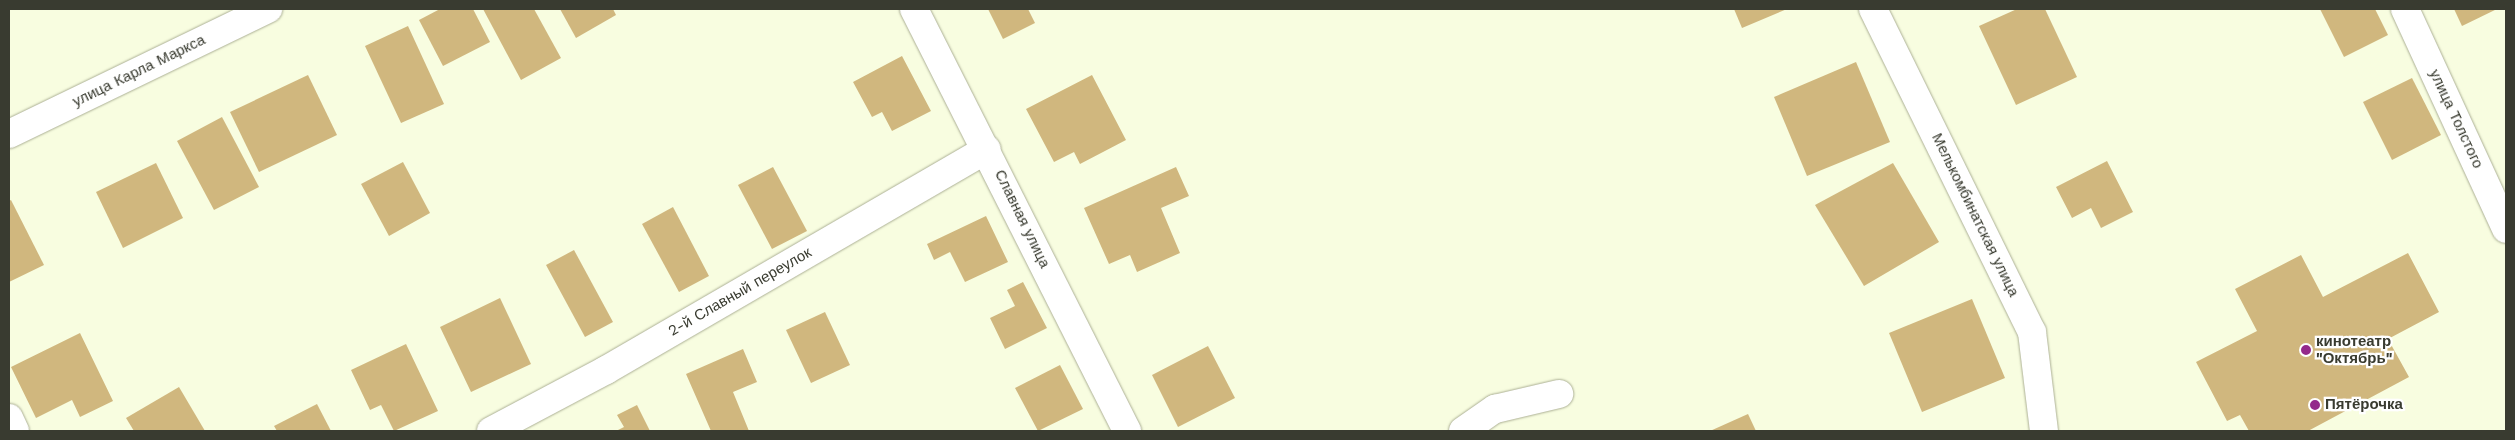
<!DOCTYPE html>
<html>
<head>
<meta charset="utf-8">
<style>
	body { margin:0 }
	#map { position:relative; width:2515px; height:440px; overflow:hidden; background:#f8fde0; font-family:"Work Sans",sans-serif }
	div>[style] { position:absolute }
	.building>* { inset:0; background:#d0b77e }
	.roads { filter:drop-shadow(0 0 1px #acb095) drop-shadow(0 0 1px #acb095) }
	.minor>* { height:28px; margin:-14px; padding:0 14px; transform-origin:14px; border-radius:14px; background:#fff }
	.dots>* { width:14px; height:14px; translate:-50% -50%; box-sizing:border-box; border:2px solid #fff; border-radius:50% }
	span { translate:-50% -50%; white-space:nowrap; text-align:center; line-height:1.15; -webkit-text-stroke:4.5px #fff; paint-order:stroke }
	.street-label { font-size:15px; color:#393b30 }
	.poi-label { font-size:15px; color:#393b30; font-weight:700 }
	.left { translate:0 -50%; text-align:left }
	.frame { position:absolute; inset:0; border:10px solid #393b30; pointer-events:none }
</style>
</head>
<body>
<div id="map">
	<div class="building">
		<i style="clip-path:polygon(440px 9px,473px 9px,490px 42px,443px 66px,419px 20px)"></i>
		<i style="clip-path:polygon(483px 9px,534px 9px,561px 58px,521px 80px)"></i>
		<i style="clip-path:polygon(560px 9px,613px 9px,616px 15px,576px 38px)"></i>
		<i style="clip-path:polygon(988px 9px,1028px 9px,1035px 23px,1003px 39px)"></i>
		<i style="clip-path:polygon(1734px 9px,1787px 9px,1742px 28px)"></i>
		<i style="clip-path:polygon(2017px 9px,2045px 9px,2077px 77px,2016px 105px,1979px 26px)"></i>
		<i style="clip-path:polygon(2320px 9px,2375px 9px,2388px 35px,2344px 57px)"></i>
		<i style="clip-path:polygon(2454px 9px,2497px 9px,2462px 26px)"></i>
		<i style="clip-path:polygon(408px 26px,444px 104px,401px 123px,365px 46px)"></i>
		<i style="clip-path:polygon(902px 56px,931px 111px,892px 131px,882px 112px,872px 117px,853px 82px)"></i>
		<i style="clip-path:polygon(1856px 62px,1890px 142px,1807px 176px,1774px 97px)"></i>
		<i style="clip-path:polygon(308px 75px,337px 135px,259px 172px,230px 112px)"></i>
		<i style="clip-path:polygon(1092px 75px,1126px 140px,1080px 164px,1074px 152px,1054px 162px,1026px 109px)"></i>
		<i style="clip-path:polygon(2412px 78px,2441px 135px,2392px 160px,2363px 102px)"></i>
		<i style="clip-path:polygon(222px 117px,259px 187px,214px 210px,177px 141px)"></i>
		<i style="clip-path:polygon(2107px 161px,2133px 212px,2101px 228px,2091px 208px,2072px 218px,2056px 187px)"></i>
		<i style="clip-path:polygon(403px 162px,430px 213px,389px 236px,361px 184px)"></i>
		<i style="clip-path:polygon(156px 163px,183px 218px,123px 248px,96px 192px)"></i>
		<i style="clip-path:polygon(1893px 163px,1939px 242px,1864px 286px,1815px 205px)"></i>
		<i style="clip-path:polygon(773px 167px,807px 231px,772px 249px,738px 185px)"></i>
		<i style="clip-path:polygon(1176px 167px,1189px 196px,1161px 208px,1180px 253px,1137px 272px,1130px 255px,1109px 264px,1084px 208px)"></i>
		<i style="clip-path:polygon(11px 200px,44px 265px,9px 282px,9px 201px)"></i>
		<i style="clip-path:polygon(673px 207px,709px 276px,679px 292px,642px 224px)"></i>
		<i style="clip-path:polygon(986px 216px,1008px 262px,965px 282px,950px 252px,934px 260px,927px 244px)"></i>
		<i style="clip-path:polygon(574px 250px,613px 322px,585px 337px,546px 265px)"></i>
		<i style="clip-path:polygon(2408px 253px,2439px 312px,2388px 339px,2409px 377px,2308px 431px,2249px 431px,2240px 415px,2227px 421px,2196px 362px,2257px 331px,2235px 289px,2301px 255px,2323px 297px)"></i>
		<i style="clip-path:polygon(1023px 282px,1047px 328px,1005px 349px,990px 318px,1015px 306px,1007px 290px)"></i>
		<i style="clip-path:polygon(500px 298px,531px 364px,471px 392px,440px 327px)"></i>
		<i style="clip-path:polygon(1972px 299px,2005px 378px,1922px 412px,1889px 333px)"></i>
		<i style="clip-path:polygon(825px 312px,850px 365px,811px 383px,786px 330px)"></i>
		<i style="clip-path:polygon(80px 333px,113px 401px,80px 417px,72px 400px,36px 418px,11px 367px)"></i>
		<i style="clip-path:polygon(406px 344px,438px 411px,394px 431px,381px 405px,370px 410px,351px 370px)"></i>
		<i style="clip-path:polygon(1208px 346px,1235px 398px,1178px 427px,1152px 375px)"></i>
		<i style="clip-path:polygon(743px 349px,757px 382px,733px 392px,749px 431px,711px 431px,686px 374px)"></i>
		<i style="clip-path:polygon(1060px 365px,1083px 409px,1038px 431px,1015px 388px)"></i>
		<i style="clip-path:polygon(179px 387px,205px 431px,134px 431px,126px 418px)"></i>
		<i style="clip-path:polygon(317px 404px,331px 431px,277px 431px,274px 426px)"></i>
		<i style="clip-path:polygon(637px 405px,650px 431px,616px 431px,624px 427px,617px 415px)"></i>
		<i style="clip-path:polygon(1748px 414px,1756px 431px,1710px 431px)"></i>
	</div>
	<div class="roads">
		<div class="minor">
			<i style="left:914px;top:9px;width:473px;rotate:63.2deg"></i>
			<i style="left:1873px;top:9px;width:360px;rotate:63.8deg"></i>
			<i style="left:2032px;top:332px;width:100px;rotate:83.1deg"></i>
			<i style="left:2405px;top:9px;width:242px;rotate:65.3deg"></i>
			<i style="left:9px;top:134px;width:288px;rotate:-25.8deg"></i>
			<i style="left:9px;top:418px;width:14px;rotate:65deg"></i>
			<i style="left:491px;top:431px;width:130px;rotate:-27.9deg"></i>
			<i style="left:606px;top:370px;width:440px;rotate:-30.1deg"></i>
			<i style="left:1463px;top:431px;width:39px;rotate:-35deg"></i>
			<i style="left:1495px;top:409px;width:66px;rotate:-13.2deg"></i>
		</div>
	</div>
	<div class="dots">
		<i style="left:2306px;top:350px;background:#94298b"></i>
		<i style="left:2315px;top:405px;background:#94298b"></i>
	</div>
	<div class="street-label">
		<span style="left:139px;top:71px;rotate:-26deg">улица Карла Маркса</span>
		<span style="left:2456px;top:119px;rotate:65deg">улица Толстого</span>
		<span style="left:1975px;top:215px;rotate:64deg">Мелькомбинатская улица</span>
		<span style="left:1022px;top:219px;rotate:64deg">Славная улица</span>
		<span style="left:740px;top:292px;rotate:-30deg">2-й Славный переулок</span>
	</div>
	<div class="poi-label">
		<span class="left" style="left:2316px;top:350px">кинотеатр<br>"Октябрь"</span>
		<span class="left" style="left:2325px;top:405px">Пятёрочка</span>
	</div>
	<div class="frame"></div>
</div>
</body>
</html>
